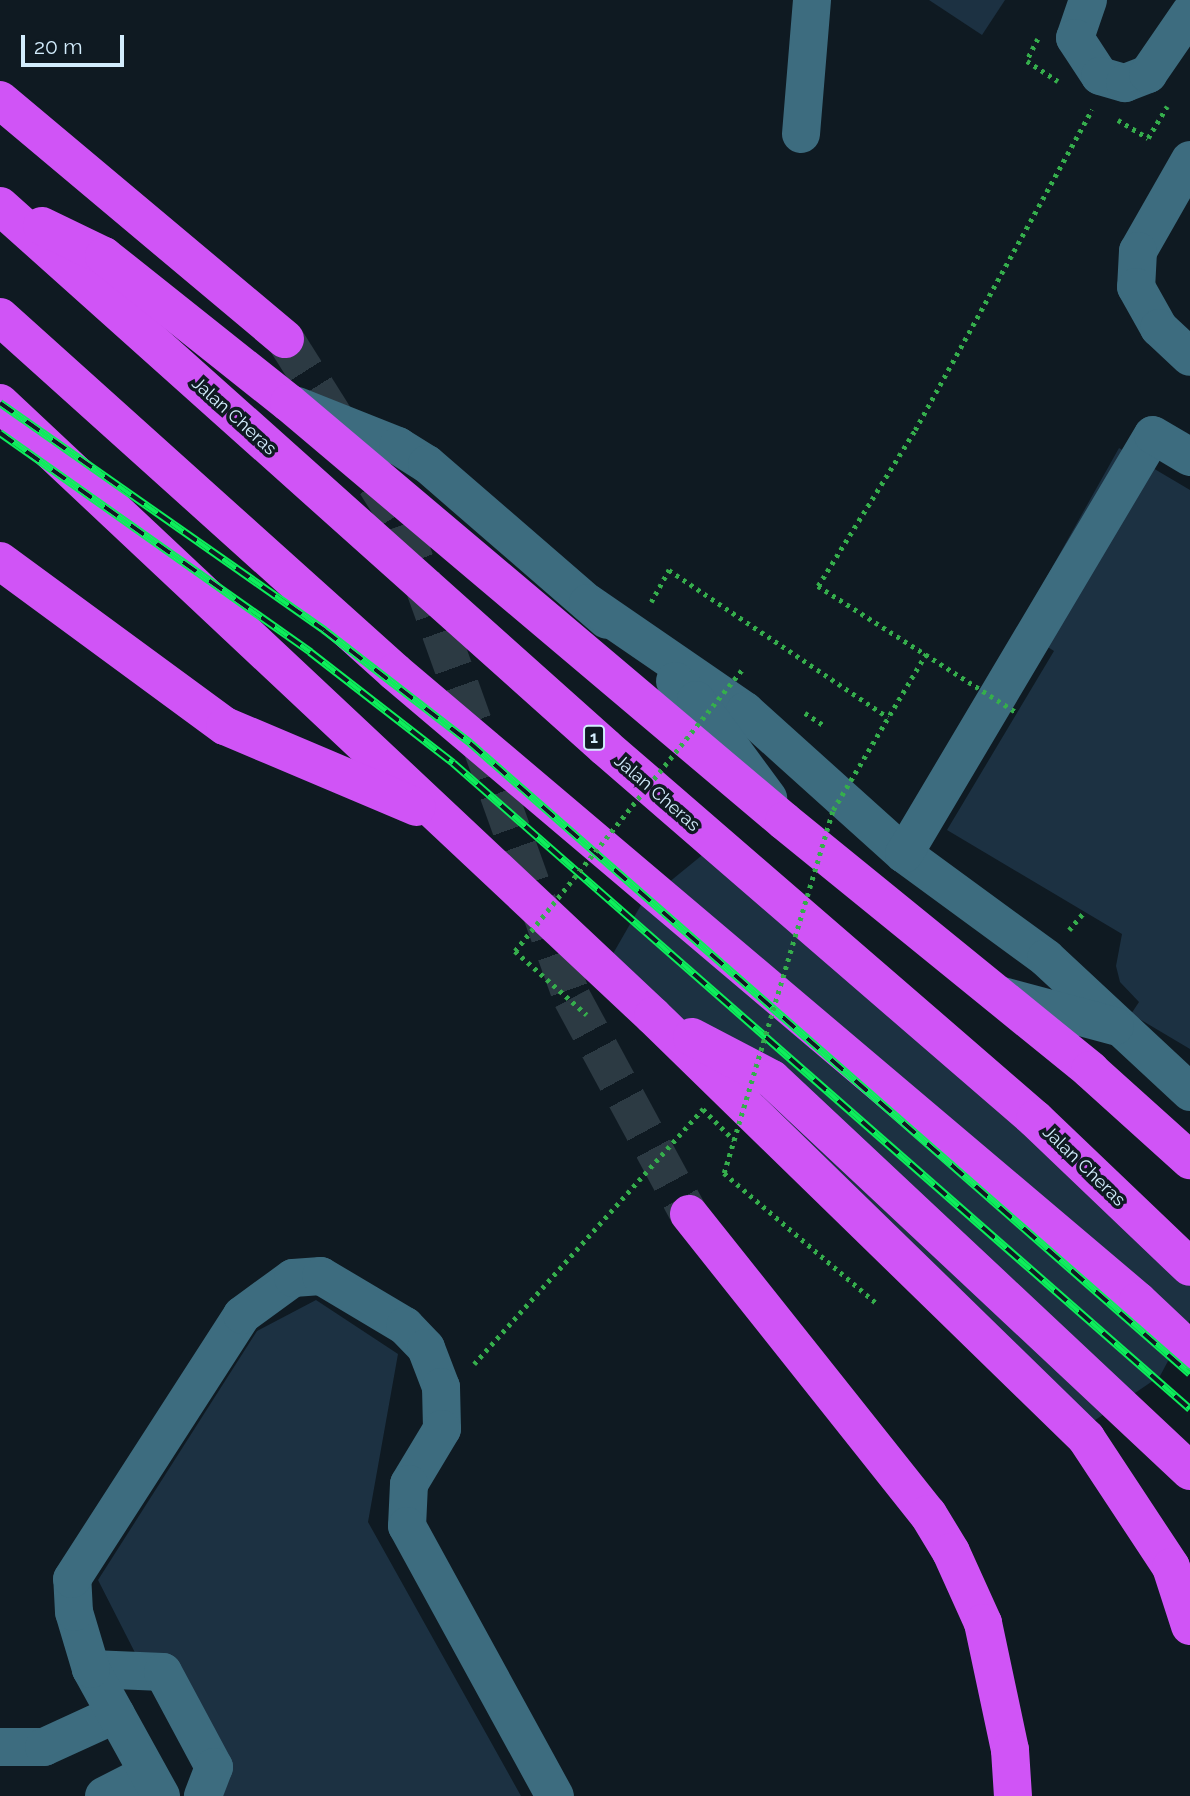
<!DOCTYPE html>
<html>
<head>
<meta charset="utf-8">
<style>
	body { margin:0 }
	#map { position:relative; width:1190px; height:1796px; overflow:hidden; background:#0f1a22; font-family:Raleway,sans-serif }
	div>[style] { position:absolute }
	.building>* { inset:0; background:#1c3142 }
	.highway-tunnel>* { height:38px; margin-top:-19px; transform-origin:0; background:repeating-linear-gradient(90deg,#2c3a43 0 38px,transparent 0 57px) }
	.path>* { height:4.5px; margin-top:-2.25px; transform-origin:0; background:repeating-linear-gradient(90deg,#35ae4c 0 3.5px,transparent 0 8.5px) }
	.minor>* { height:38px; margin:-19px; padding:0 19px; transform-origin:19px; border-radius:19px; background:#3d6c7f }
	.highway>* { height:38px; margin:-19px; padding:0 19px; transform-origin:19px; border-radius:19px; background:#d054f6 }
	.rail>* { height:8px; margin-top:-4px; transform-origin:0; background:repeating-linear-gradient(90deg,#0f1a22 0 16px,#0dee5b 0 32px); box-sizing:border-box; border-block:2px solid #0dee5b }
	.path-bridge>* { height:4.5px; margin-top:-2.25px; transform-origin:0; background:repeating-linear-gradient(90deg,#35ae4c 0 3.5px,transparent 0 8.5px) }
	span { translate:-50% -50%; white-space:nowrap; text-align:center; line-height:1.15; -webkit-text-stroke:7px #0f1a22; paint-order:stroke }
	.shield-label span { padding:2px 5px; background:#0f1a22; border:2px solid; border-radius:5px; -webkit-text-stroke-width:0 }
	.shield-label { font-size:16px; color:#d3edfd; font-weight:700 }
	.street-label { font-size:18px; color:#d3edfd }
	.scale { position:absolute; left:21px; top:35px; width:103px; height:32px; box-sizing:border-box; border:4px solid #d3edfd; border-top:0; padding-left:9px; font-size:21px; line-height:24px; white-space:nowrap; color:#d3edfd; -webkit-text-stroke:5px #0f1a22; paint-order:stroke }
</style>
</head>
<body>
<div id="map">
	<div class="building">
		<i style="clip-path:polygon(929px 0,1005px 0,982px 35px)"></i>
		<i style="clip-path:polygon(1119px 448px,1190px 490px,1190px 1049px,1131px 1014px,1139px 1002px,1120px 982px,1116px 966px,1122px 934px,947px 830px,1054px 651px,1029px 635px,1026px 614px)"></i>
		<i style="clip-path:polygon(717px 843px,1190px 1263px,1190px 1320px,1160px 1376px,1085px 1427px,595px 985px,641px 905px)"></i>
		<i style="clip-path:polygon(316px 1300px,398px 1354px,368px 1522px,521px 1796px,208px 1796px,98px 1580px,257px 1331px)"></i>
	</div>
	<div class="highway-tunnel">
		<i style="left:285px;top:339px;width:220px;rotate:57.8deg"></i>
		<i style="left:402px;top:525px;width:503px;rotate:70.23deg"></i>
		<i style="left:572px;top:998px;width:246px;rotate:61.6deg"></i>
	</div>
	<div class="path">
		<i style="left:1038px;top:39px;width:25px;rotate:117deg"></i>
		<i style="left:1027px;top:61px;width:37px;rotate:33deg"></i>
		<i style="left:1118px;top:120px;width:35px;rotate:31deg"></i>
		<i style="left:1148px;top:138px;width:37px;rotate:-59deg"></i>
		<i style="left:818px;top:586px;width:184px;rotate:-58.1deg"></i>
		<i style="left:915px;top:430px;width:366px;rotate:-61.1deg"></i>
		<i style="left:651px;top:602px;width:37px;rotate:-61deg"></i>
		<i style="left:669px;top:570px;width:264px;rotate:33.9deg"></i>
		<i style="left:805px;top:713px;width:24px;rotate:33deg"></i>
		<i style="left:1069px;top:930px;width:23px;rotate:-50deg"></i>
		<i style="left:515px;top:951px;width:96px;rotate:41.6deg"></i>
		<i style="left:724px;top:1173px;width:199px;rotate:40.5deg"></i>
	</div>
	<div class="minor">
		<i style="left:1088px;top:0;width:40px;rotate:108.9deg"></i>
		<i style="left:1075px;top:38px;width:45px;rotate:56.7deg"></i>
		<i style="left:1100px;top:76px;width:26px;rotate:16deg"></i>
		<i style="left:1125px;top:83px;width:25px;rotate:-21deg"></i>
		<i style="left:1148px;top:74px;width:74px;rotate:-55.5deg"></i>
		<i style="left:801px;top:134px;width:134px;rotate:-85.3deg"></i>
		<i style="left:1190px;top:160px;width:105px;rotate:119.7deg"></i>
		<i style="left:1138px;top:251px;width:36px;rotate:93deg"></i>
		<i style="left:1136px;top:287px;width:47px;rotate:60.7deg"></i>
		<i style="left:1159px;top:328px;width:42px;rotate:43.1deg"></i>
		<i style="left:297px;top:406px;width:109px;rotate:21.6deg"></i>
		<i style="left:398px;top:446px;width:34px;rotate:32deg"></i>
		<i style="left:427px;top:464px;width:238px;rotate:40.9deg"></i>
		<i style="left:588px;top:603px;width:191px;rotate:34.5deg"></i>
		<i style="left:745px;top:711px;width:214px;rotate:42deg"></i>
		<i style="left:904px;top:854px;width:176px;rotate:36.2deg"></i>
		<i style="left:1046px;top:958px;width:197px;rotate:42.9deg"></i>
		<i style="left:675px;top:681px;width:28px;rotate:42deg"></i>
		<i style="left:696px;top:700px;width:122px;rotate:53.7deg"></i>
		<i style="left:904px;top:854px;width:487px;rotate:-59.3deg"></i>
		<i style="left:1153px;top:435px;width:43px;rotate:30.7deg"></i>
		<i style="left:999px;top:995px;width:120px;rotate:15deg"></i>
		<i style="left:91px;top:1669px;width:72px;rotate:2.4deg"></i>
		<i style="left:163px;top:1672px;width:108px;rotate:61.8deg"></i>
		<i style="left:214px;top:1767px;width:31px;rotate:111deg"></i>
		<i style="left:0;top:1747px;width:44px"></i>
		<i style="left:44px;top:1747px;width:79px;rotate:-24.6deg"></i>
		<i style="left:104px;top:1796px;width:48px;rotate:-27.1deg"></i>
		<i style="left:161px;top:1796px;width:145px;rotate:-118.9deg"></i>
		<i style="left:91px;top:1669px;width:59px;rotate:-106.6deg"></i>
		<i style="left:74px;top:1612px;width:33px;rotate:-93deg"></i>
		<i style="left:72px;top:1579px;width:314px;rotate:-57.2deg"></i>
		<i style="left:242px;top:1315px;width:63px;rotate:-36deg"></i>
		<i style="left:293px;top:1278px;width:28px;rotate:-4deg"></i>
		<i style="left:321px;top:1276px;width:98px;rotate:30.8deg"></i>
		<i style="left:405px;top:1326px;width:30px;rotate:46deg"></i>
		<i style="left:426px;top:1348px;width:42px;rotate:69deg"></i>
		<i style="left:441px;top:1387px;width:42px;rotate:88.6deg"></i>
		<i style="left:442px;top:1429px;width:64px;rotate:121deg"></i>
		<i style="left:409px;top:1484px;width:42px;rotate:92.7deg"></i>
		<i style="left:407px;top:1526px;width:308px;rotate:61.3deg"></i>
	</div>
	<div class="highway">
		<i style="left:0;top:100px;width:372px;rotate:40deg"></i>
		<i style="left:0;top:206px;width:812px;rotate:41.8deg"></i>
		<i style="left:605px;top:747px;width:569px;rotate:40.86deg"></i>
		<i style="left:1035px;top:1119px;width:214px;rotate:43.7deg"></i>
		<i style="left:42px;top:226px;width:69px;rotate:25.8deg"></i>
		<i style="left:104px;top:256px;width:236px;rotate:38.5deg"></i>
		<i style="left:289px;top:403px;width:648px;rotate:40.18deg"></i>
		<i style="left:784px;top:821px;width:395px;rotate:39.1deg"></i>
		<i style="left:1090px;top:1070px;width:135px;rotate:42deg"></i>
		<i style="left:0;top:317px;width:531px;rotate:41.95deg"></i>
		<i style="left:395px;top:672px;width:973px;rotate:40.25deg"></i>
		<i style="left:1138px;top:1301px;width:71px;rotate:43.3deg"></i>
		<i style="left:0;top:403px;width:896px;rotate:43.19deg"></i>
		<i style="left:653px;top:1016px;width:605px;rotate:44.26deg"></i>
		<i style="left:1086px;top:1438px;width:154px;rotate:56.6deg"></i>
		<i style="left:1171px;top:1567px;width:62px;rotate:72.1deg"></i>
		<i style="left:0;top:561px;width:279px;rotate:36.3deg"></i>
		<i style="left:225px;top:726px;width:208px;rotate:22.9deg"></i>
		<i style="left:692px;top:1037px;width:90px;rotate:27.7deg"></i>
		<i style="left:772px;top:1079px;width:573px;rotate:43.16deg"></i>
		<i style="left:689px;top:1214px;width:384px;rotate:51.5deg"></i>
		<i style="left:928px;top:1514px;width:44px;rotate:58.8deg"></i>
		<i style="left:951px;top:1552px;width:78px;rotate:65.7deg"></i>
		<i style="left:983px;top:1623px;width:130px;rotate:78deg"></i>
		<i style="left:1010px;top:1750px;width:46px;rotate:86.3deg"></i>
	</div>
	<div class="rail">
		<i style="left:0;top:403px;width:396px;rotate:35deg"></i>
		<i style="left:324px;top:630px;width:185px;rotate:37.7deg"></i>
		<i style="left:470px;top:743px;width:957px;rotate:41.23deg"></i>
		<i style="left:0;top:433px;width:380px;rotate:35.2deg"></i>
		<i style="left:310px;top:652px;width:181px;rotate:37.8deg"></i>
		<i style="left:453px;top:763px;width:980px;rotate:41.24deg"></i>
	</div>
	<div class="path-bridge">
		<i style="left:818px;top:586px;width:236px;rotate:32.5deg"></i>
		<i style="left:515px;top:951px;width:361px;rotate:-51.1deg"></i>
		<i style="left:724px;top:1173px;width:379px;rotate:-73.3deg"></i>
		<i style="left:833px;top:810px;width:182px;rotate:-59.2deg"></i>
		<i style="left:474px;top:1364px;width:343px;rotate:-48.1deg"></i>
		<i style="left:703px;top:1109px;width:44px;rotate:45deg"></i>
	</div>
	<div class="shield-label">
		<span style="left:594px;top:738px">1</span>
	</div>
	<div class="street-label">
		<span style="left:234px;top:416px;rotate:42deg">Jalan Cheras</span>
		<span style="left:657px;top:793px;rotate:41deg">Jalan Cheras</span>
		<span style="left:1084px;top:1166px;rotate:44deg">Jalan Cheras</span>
	</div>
	<div class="scale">20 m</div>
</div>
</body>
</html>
